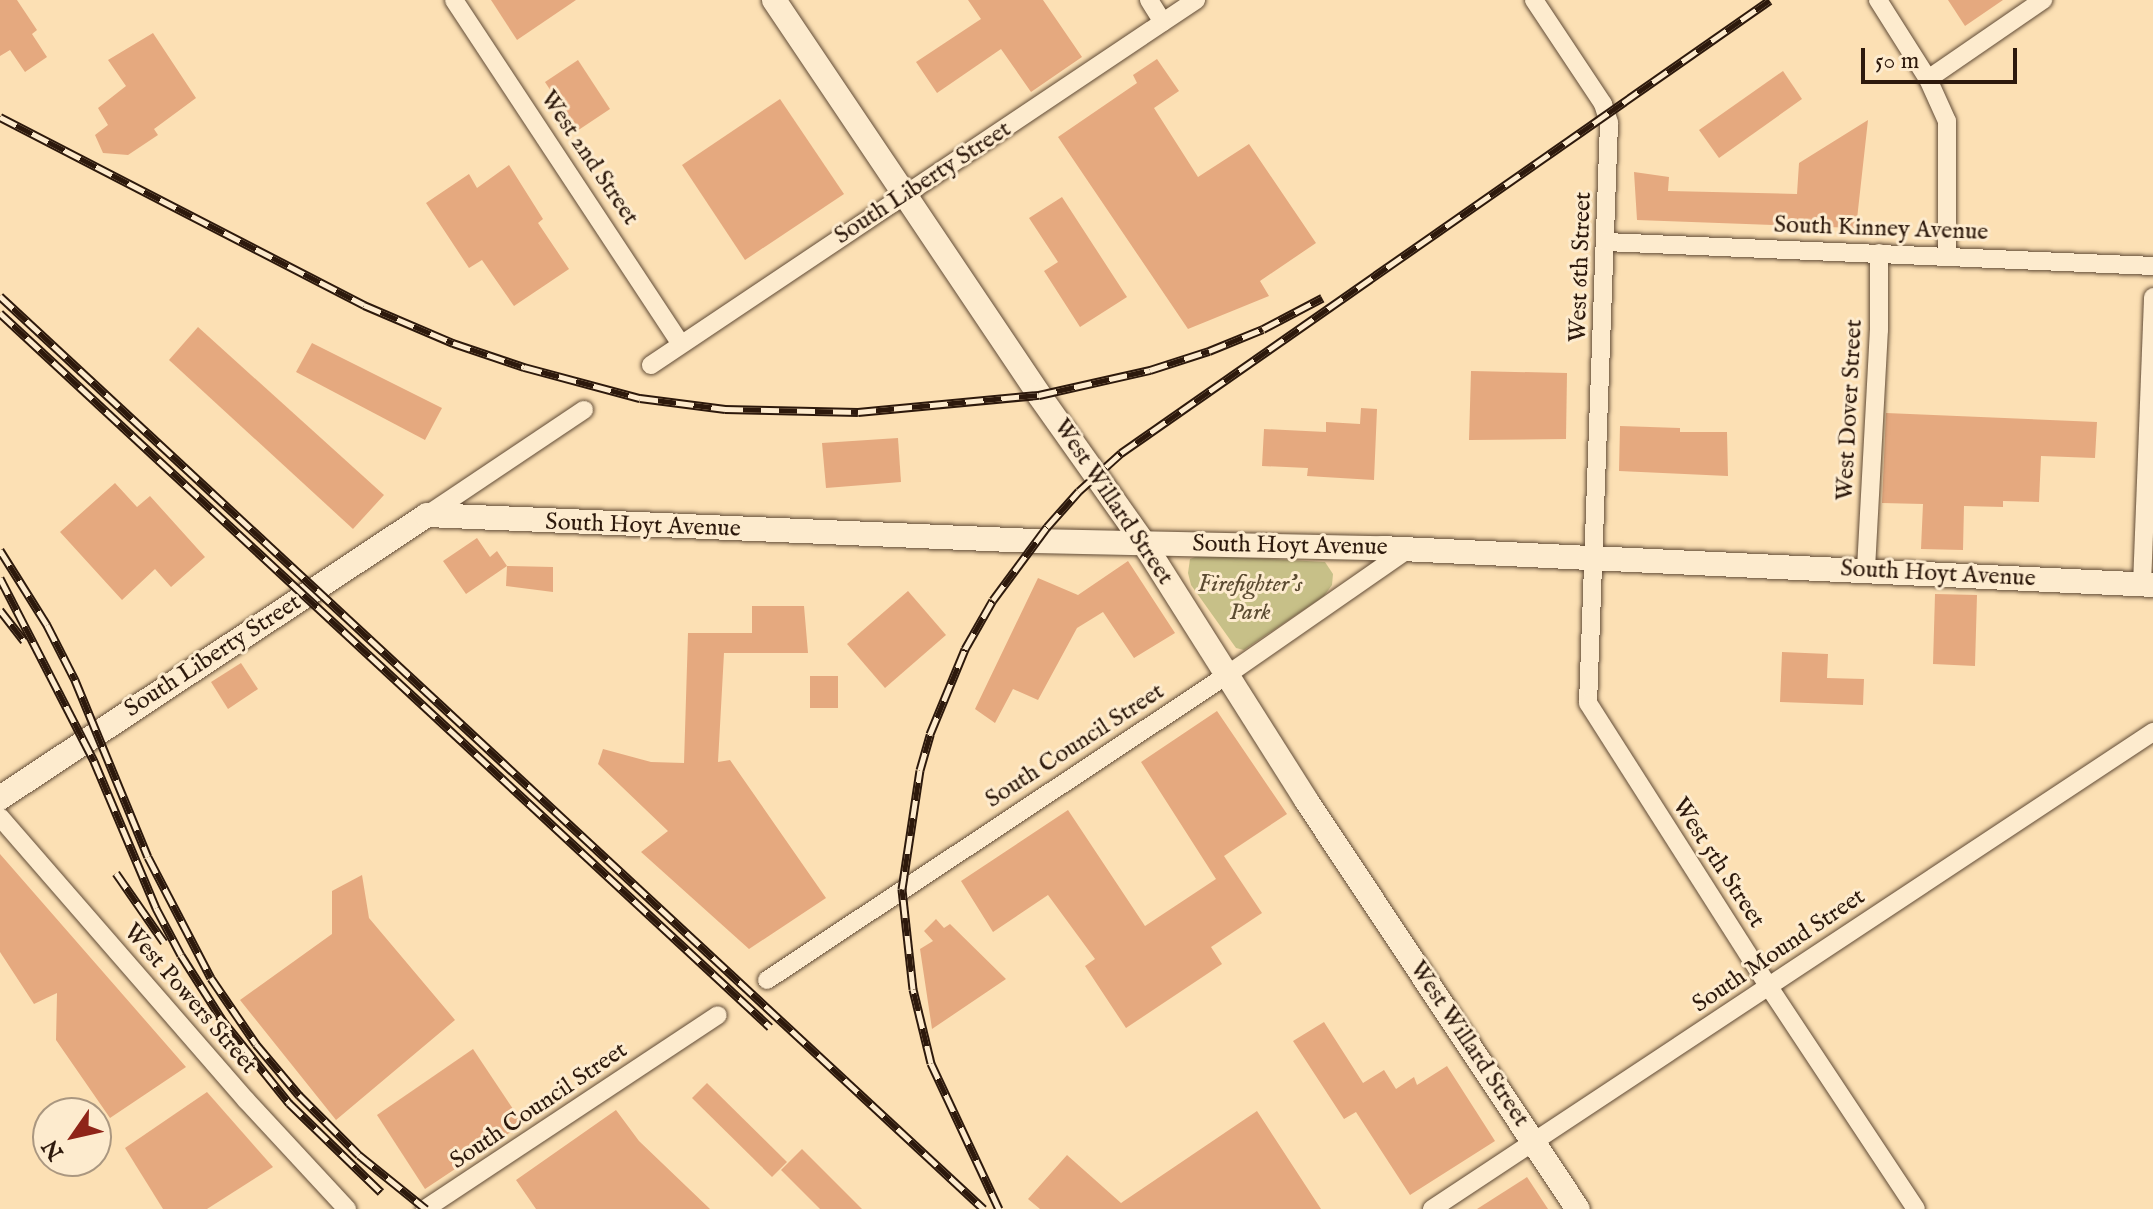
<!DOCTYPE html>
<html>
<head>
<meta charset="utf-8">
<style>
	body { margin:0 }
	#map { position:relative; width:2153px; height:1209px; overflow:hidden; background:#fce0b4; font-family:"IM FELL English",serif }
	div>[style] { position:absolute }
	.green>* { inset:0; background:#c7c088 }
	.building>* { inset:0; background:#e5a97f }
	.roads { filter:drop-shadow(0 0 2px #614b36) drop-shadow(0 0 2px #614b36) }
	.street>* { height:18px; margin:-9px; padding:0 9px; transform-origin:9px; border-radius:9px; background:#fdebce }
	.secondary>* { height:24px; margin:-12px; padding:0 12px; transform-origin:12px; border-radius:12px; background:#fdebce }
	.rail>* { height:9px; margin-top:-4.5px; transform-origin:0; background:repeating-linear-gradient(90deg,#fdebce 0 18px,#2d190c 0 36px); box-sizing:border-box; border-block:2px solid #2d190c }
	span { translate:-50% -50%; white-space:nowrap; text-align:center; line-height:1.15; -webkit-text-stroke:6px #fdebce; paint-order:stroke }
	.street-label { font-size:24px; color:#2d190c }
	.park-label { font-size:24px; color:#5b4b31; font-style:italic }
	.north { position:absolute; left:32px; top:1097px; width:80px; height:80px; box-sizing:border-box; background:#fdebce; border:2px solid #aa9780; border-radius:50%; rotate:236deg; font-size:22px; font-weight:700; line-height:32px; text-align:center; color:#2d190c }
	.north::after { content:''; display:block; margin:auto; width:28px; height:36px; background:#8f2418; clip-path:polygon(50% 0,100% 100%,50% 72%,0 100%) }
	.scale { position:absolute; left:1861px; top:48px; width:156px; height:36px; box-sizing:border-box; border:4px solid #2d190c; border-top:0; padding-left:10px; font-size:24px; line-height:28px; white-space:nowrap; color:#2d190c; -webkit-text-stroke:6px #fdebce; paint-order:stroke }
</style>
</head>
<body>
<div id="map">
	<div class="green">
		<i style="clip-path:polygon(1200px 555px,1325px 562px,1333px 574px,1332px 585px,1324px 596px,1244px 650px,1236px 648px,1191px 585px,1188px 573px,1190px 559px)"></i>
	</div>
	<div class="building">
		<i style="clip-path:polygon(0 0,17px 0,37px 30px,32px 34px,47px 57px,25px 72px,10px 50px,0 56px)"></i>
		<i style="clip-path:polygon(491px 0,576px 0,517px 40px)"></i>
		<i style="clip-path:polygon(968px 0,1043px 0,1082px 57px,1031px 92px,1001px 49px,937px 93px,916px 62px,981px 19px)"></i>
		<i style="clip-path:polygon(1948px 0,2003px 0,1965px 26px)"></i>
		<i style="clip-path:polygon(153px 33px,196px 98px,154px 129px,158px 135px,128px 155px,103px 153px,95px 135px,108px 125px,98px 108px,126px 86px,108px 60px)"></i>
		<i style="clip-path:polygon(1157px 59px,1179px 91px,1154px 108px,1198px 177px,1249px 144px,1316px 243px,1260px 281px,1269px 296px,1188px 329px,1058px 137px,1137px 83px,1133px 75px)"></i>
		<i style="clip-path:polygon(578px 60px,610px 109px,577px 131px,545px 82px)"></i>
		<i style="clip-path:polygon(1783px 71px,1802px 99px,1719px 158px,1699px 130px)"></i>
		<i style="clip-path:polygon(780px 99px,844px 194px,745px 260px,682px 165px)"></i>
		<i style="clip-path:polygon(1868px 120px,1856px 228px,1637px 220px,1634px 172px,1669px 177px,1668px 191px,1797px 194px,1799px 163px)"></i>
		<i style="clip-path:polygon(509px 165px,543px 219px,538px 223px,569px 269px,514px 306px,482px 260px,469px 268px,426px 203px,469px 174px,477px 188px)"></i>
		<i style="clip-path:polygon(1062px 197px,1127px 297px,1080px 327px,1044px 271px,1058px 262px,1029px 218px)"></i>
		<i style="clip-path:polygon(198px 327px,384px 495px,353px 529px,169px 360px)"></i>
		<i style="clip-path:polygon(312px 343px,442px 408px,425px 440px,296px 372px)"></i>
		<i style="clip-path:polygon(1471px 371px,1567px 373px,1566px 439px,1469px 440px)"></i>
		<i style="clip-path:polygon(1361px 408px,1377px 409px,1374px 480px,1307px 476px,1308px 468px,1262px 466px,1264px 429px,1326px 432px,1326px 422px,1360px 424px)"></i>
		<i style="clip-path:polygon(1886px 413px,2097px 422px,2095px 458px,2041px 456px,2039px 502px,2003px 501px,2003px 507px,1964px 506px,1963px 550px,1921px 549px,1923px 504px,1882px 503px)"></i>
		<i style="clip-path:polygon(1620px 426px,1680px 428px,1680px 432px,1727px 432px,1728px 476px,1619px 471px)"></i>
		<i style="clip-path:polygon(898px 438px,901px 482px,826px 488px,822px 443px)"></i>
		<i style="clip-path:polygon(115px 483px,137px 507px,150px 496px,205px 557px,171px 587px,155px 569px,122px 600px,60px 532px)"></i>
		<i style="clip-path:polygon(477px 538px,490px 557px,497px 551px,507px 566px,466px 594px,443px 561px)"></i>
		<i style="clip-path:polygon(1128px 561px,1175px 633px,1134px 658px,1103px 612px,1077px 628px,1038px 700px,1013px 689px,995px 723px,975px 709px,1038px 578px,1078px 595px)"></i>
		<i style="clip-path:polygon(507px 566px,553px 567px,553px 592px,506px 586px)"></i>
		<i style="clip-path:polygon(908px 591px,946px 635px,885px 688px,847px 644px)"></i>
		<i style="clip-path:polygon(1935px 594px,1977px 595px,1975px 666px,1933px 664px)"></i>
		<i style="clip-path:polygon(752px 606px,804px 606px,808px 653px,724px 653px,718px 762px,730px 760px,826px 898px,749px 949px,641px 852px,668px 831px,598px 764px,603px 749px,651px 762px,684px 763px,688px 633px,752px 633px)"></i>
		<i style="clip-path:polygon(1782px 652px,1828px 654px,1827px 678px,1864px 679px,1863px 705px,1780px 702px)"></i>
		<i style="clip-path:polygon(241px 663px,258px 689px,228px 709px,211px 682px)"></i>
		<i style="clip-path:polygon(810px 676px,838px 676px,838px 708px,810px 708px)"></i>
		<i style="clip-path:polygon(1217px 711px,1287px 814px,1224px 856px,1262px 913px,1211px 947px,1222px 964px,1126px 1028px,1085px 966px,1095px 959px,1048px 895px,993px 932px,961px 881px,1068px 810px,1145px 926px,1216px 879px,1141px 762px)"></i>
		<i style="clip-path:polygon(0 854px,186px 1067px,110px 1118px,56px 1040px,57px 993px,34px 1004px,0 952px)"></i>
		<i style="clip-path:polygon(362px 875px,369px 918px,455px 1020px,336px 1120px,240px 1000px,332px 934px,332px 891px)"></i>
		<i style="clip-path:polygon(936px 919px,944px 928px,950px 924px,1006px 979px,932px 1029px,920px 949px,933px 941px,924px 931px)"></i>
		<i style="clip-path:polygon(1324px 1022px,1363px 1083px,1384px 1070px,1396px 1089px,1414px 1077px,1417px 1085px,1447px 1066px,1495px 1141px,1410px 1195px,1356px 1112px,1344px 1119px,1293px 1041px)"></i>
		<i style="clip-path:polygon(473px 1049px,523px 1124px,425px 1189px,377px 1115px)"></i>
		<i style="clip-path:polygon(707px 1083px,787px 1162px,772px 1177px,692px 1098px)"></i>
		<i style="clip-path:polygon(207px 1092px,273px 1167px,207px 1209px,163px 1209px,125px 1148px)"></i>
		<i style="clip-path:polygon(616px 1110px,639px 1141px,710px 1209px,536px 1209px,516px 1180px)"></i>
		<i style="clip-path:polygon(1257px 1111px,1321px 1209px,1040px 1209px,1028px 1199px,1067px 1155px,1121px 1203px)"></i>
		<i style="clip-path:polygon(802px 1149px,862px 1209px,820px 1209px,781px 1170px)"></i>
		<i style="clip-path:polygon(1527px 1177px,1548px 1209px,1477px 1209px)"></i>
	</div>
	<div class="roads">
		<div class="street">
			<i style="left:454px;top:0;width:412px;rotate:56.6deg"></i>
			<i style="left:1149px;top:0;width:26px;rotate:58deg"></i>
			<i style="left:1534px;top:0;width:125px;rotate:56.4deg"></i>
			<i style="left:1603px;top:104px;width:20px;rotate:72deg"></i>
			<i style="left:1609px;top:123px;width:580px;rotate:92.07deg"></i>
			<i style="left:1588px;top:703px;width:337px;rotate:57.5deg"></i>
			<i style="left:1769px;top:987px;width:266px;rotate:56.5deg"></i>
			<i style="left:1878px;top:0;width:93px;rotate:57.7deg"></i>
			<i style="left:1928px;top:79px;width:46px;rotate:65.7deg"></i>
			<i style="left:1947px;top:121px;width:135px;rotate:90deg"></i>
			<i style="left:1928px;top:79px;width:140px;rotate:-34.5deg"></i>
			<i style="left:1606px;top:242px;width:548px;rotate:2.51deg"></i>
			<i style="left:651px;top:365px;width:656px;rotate:-33.81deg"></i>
			<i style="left:427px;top:515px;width:189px;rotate:-33.8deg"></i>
			<i style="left:1866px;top:569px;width:239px;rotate:-86.9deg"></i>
			<i style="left:1879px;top:330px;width:77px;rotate:-90deg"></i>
			<i style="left:2142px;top:585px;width:288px;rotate:-87.8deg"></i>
			<i style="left:0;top:817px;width:375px;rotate:49deg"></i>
			<i style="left:246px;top:1100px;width:149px;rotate:47.2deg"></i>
			<i style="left:767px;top:980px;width:552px;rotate:-33.55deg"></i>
			<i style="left:1227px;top:675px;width:221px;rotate:-34.8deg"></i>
			<i style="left:425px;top:1209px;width:351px;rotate:-33.5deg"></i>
			<i style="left:1432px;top:1209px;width:865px;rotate:-33.49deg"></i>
		</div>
		<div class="secondary">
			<i style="left:774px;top:0;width:476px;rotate:56.1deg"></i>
			<i style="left:1039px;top:395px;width:180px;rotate:54.7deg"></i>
			<i style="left:1143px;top:542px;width:305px;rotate:57.7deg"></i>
			<i style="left:1306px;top:800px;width:491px;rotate:56.4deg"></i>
			<i style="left:0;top:798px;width:512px;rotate:-33.53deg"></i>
			<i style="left:427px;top:515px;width:609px;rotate:2.45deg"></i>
			<i style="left:1035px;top:541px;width:346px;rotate:1.2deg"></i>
			<i style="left:1381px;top:548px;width:773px;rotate:2.74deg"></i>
		</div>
	</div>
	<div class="rail">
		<i style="left:0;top:117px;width:410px;rotate:27.3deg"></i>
		<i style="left:364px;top:305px;width:97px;rotate:23.1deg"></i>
		<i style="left:453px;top:343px;width:75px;rotate:18.7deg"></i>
		<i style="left:524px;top:367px;width:120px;rotate:15deg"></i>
		<i style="left:640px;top:398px;width:86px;rotate:7.4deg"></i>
		<i style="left:725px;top:409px;width:133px;rotate:1.3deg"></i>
		<i style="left:858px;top:412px;width:182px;rotate:-5.4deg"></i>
		<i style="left:1039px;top:395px;width:114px;rotate:-12.7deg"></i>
		<i style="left:1150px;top:370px;width:62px;rotate:-17.9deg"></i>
		<i style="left:1209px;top:351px;width:58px;rotate:-22.2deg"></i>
		<i style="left:1263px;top:329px;width:67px;rotate:-27.7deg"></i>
		<i style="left:0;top:296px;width:1342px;rotate:42.86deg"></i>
		<i style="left:0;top:313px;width:1050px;rotate:42.84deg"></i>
		<i style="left:0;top:550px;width:89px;rotate:57.9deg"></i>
		<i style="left:47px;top:625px;width:62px;rotate:63deg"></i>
		<i style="left:75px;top:680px;width:191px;rotate:67.6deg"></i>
		<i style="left:148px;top:857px;width:136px;rotate:62.5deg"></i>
		<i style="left:211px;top:978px;width:80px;rotate:55.7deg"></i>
		<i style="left:256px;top:1044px;width:67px;rotate:49.9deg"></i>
		<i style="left:299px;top:1095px;width:85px;rotate:45deg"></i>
		<i style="left:359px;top:1155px;width:86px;rotate:38.9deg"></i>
		<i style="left:0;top:578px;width:206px;rotate:62.8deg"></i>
		<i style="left:94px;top:761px;width:160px;rotate:67.1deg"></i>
		<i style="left:156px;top:908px;width:53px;rotate:62deg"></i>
		<i style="left:181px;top:955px;width:82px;rotate:57.5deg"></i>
		<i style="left:0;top:610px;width:39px;rotate:52deg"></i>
		<i style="left:116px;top:873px;width:84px;rotate:55.2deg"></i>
		<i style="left:219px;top:1016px;width:112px;rotate:51.2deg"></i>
		<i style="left:289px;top:1103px;width:128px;rotate:44.1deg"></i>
		<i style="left:999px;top:1209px;width:161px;rotate:-115deg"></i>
		<i style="left:931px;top:1063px;width:76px;rotate:-103.7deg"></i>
		<i style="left:913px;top:989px;width:101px;rotate:-96.3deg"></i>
		<i style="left:902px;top:889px;width:120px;rotate:-81.4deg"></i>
		<i style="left:920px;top:770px;width:37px;rotate:-74deg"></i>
		<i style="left:930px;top:734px;width:92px;rotate:-67.6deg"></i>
		<i style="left:965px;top:649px;width:56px;rotate:-60.3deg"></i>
		<i style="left:993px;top:600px;width:91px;rotate:-53.5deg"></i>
		<i style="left:1047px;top:527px;width:48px;rotate:-48.4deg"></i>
		<i style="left:1079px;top:491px;width:57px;rotate:-42.1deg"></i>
		<i style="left:1121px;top:453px;width:791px;rotate:-34.91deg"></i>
	</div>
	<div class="street-label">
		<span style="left:589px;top:158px;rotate:56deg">West 2nd Street</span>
		<span style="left:923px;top:183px;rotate:-33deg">South Liberty Street</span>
		<span style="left:1881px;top:229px;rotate:2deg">South Kinney Avenue</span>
		<span style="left:1581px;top:267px;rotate:-88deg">West 6th Street</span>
		<span style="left:1850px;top:410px;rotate:-87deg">West Dover Street</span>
		<span style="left:1113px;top:502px;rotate:56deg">West Willard Street</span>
		<span style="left:643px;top:526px;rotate:2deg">South Hoyt Avenue</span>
		<span style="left:1290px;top:546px;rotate:1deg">South Hoyt Avenue</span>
		<span style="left:1938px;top:574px;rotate:3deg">South Hoyt Avenue</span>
		<span style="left:213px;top:656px;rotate:-33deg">South Liberty Street</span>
		<span style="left:1075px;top:746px;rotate:-33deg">South Council Street</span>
		<span style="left:1718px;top:863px;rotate:57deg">West 5th Street</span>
		<span style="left:1779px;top:951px;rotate:-34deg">South Mound Street</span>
		<span style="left:190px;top:999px;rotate:49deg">West Powers Street</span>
		<span style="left:1469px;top:1044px;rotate:56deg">West Willard Street</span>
		<span style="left:539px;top:1106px;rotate:-34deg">South Council Street</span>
	</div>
	<div class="park-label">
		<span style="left:1250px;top:599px">Firefighter's<br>Park</span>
	</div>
	<div class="north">N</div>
	<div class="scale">50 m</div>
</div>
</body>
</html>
